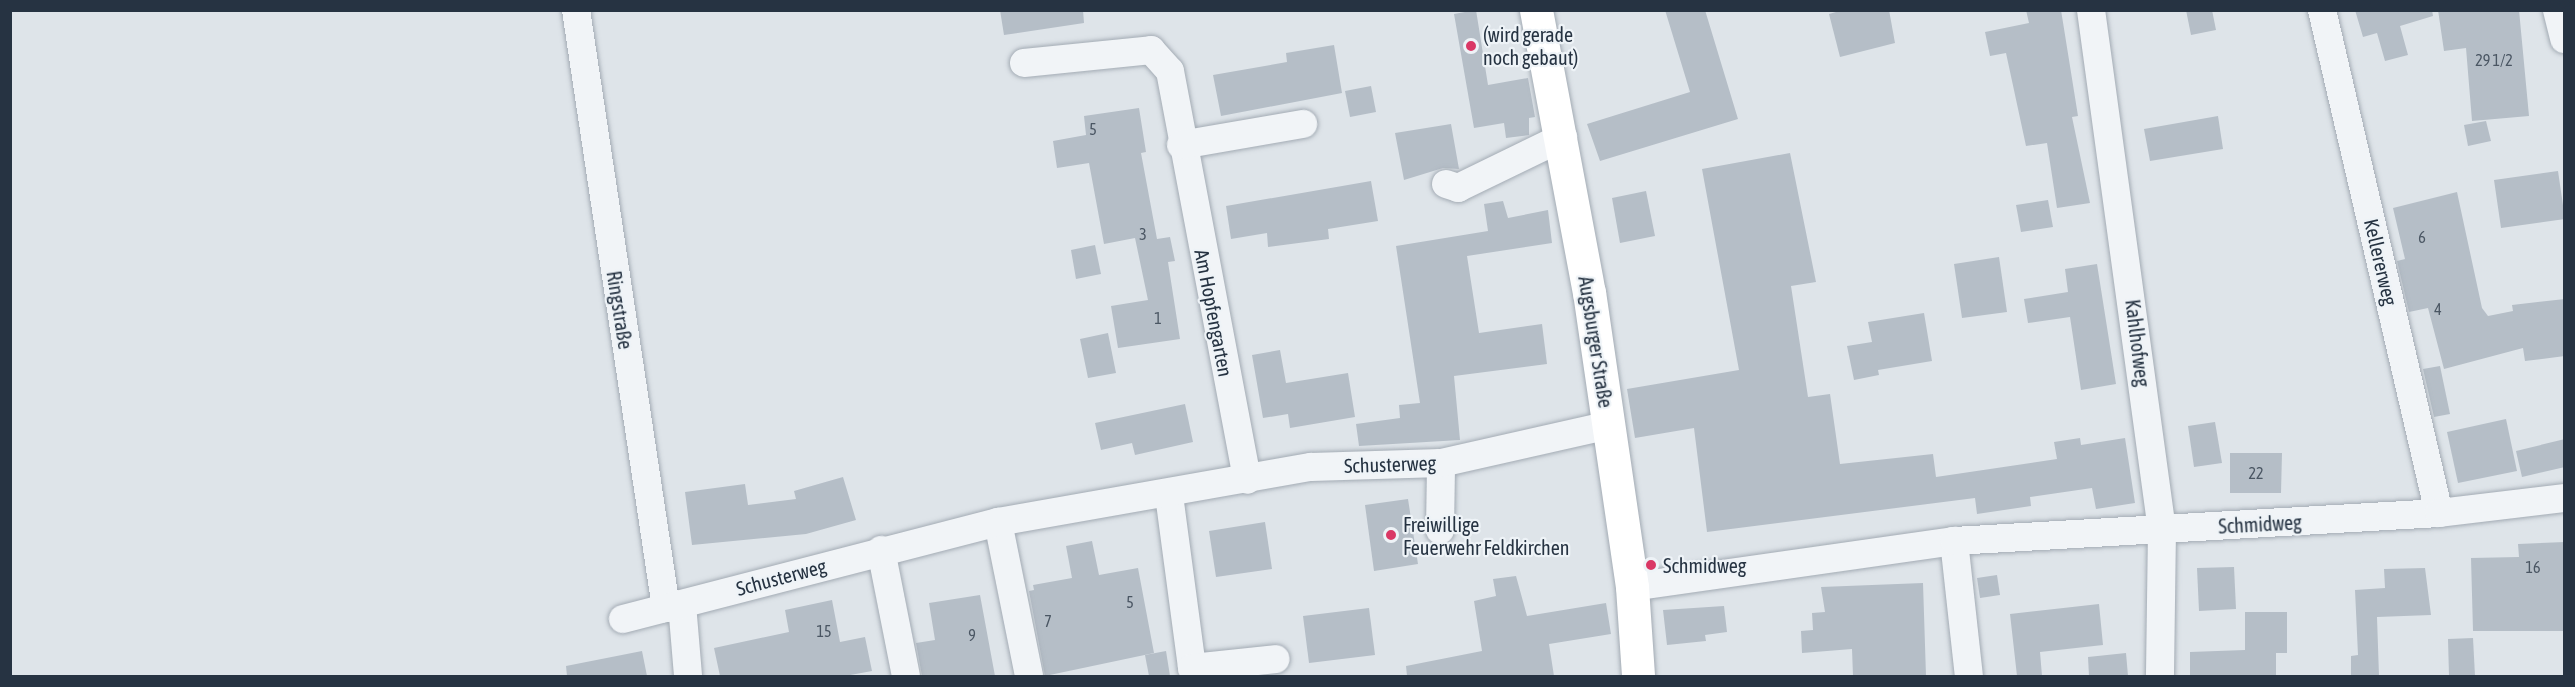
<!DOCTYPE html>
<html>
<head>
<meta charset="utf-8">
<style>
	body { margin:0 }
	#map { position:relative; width:2575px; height:687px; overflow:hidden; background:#dee4e9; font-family:"Asap Condensed",sans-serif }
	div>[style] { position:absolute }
	.building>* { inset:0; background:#b5bec7 }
	.roads { filter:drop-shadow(0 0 2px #a3abb4) drop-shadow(0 0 2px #a3abb4) }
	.minor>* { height:28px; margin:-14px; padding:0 14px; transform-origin:14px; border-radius:14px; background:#f1f4f7 }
	.major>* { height:33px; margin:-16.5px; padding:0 16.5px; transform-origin:16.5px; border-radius:16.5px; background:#fff }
	.dots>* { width:16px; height:16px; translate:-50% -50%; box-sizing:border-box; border:3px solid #eef3f7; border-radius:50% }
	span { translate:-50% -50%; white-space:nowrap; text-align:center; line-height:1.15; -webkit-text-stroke:4.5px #eef3f7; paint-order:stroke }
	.number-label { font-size:16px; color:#4a5663 }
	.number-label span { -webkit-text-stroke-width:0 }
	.poi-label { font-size:20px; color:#263342 }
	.left { translate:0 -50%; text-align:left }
	.street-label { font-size:20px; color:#263342 }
	.frame { position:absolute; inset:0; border:12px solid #263342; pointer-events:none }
</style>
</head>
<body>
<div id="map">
	<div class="building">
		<i style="clip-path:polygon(1000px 10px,1083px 10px,1084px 23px,1004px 35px)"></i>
		<i style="clip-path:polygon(1476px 10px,1488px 85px,1528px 78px,1535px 117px,1529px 118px,1529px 135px,1506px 138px,1504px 123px,1474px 128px,1454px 14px)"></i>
		<i style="clip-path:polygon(1665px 10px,1705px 10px,1738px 119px,1600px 161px,1587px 124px,1690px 92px)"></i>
		<i style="clip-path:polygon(1843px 10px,1889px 10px,1895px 43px,1840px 57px,1829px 14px)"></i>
		<i style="clip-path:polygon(2026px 10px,2061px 10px,2078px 116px,2072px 117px,2090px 203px,2057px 208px,2047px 143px,2026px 146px,2006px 53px,1990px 56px,1985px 32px,2029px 23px)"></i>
		<i style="clip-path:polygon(2186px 10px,2212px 10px,2216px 30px,2191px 35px)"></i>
		<i style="clip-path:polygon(2355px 10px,2432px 10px,2433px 16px,2400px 26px,2408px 55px,2385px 61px,2377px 33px,2363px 37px)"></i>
		<i style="clip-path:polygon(2438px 10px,2519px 10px,2529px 116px,2472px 121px,2466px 48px,2444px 51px)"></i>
		<i style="clip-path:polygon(1334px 45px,1342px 93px,1221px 116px,1213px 75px,1287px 62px,1286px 53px)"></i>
		<i style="clip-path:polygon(1371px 86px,1376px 112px,1350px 117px,1345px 91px)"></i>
		<i style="clip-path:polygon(1139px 108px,1146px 152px,1141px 153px,1157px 239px,1170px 237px,1175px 261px,1168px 262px,1180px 339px,1118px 348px,1111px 306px,1148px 300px,1135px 238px,1104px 244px,1089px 163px,1057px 168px,1053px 141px,1086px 135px,1084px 116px)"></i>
		<i style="clip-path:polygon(2218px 116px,2223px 149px,2150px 161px,2144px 129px)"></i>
		<i style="clip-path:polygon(2486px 121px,2491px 141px,2468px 146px,2464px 125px)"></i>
		<i style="clip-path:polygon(1451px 124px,1459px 169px,1443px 168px,1404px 180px,1395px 133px)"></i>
		<i style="clip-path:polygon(1790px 153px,1816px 282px,1791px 286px,1808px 397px,1830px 394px,1840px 464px,1933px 454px,1936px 477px,2057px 459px,2054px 442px,2080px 438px,2081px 445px,2125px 438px,2135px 503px,2096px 509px,2092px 488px,2030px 497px,2031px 506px,1977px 514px,1975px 498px,1707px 532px,1694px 428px,1635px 438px,1627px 389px,1739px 370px,1702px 169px)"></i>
		<i style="clip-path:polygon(2558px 171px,2565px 219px,2501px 228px,2494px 180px)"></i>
		<i style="clip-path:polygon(1371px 181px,1378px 221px,1328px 229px,1329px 239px,1268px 247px,1267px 233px,1231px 239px,1226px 206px)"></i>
		<i style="clip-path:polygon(1646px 191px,1655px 236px,1620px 243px,1612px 198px)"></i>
		<i style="clip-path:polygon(2457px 192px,2482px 308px,2488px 316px,2513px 311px,2512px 305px,2565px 299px,2565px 356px,2525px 361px,2523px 348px,2444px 369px,2428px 308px,2409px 312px,2397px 261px,2405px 259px,2393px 208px)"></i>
		<i style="clip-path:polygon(2048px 200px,2053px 227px,2021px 232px,2016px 205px)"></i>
		<i style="clip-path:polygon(1503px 201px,1508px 218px,1548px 210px,1552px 243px,1467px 256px,1479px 333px,1542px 324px,1547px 364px,1454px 376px,1460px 440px,1359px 446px,1356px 424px,1400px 418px,1399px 405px,1420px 403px,1396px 246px,1488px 231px,1484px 204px)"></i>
		<i style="clip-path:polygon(1095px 245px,1101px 274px,1076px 279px,1071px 250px)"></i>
		<i style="clip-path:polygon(1999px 257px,2007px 312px,1962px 318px,1954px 264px)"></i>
		<i style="clip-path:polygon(2097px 264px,2116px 384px,2081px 390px,2070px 317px,2028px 323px,2024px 299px,2068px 292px,2065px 269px)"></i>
		<i style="clip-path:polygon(1924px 313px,1932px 361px,1878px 370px,1879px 375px,1854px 380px,1847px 346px,1872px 342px,1868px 322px)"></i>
		<i style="clip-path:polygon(1108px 333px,1116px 373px,1088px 378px,1080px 339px)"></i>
		<i style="clip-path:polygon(1280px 350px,1286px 383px,1348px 373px,1355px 417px,1290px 428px,1288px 414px,1263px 418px,1252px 355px)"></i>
		<i style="clip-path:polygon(2440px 366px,2450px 414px,2434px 417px,2423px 369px)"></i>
		<i style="clip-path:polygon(1185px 404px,1193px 442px,1135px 455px,1132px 443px,1101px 450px,1095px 423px)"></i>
		<i style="clip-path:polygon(2506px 419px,2517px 471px,2458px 483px,2447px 432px)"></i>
		<i style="clip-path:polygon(2215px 422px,2222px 463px,2194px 467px,2188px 426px)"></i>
		<i style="clip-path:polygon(2565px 439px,2565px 467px,2522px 477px,2516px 451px)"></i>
		<i style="clip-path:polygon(2230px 453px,2282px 453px,2281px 493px,2230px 493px)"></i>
		<i style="clip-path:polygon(843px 477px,856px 520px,806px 534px,692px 545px,685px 492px,745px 484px,748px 505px,796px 499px,794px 491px)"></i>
		<i style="clip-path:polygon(1408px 499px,1418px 564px,1374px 571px,1365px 505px)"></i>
		<i style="clip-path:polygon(1265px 522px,1272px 569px,1216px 577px,1209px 531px)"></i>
		<i style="clip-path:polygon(1092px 541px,1099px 575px,1138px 568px,1154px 653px,1045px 676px,1029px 591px,1034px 590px,1033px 585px,1072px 578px,1066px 546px)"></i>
		<i style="clip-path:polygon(2565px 542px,2565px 631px,2473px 631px,2471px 558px,2519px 557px,2518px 544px)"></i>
		<i style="clip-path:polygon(2234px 567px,2236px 609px,2199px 611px,2197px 568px)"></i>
		<i style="clip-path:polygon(2425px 568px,2431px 615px,2377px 617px,2379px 676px,2351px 676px,2351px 656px,2358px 655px,2355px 590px,2385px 588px,2384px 569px)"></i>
		<i style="clip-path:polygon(1997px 575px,2000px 595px,1980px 598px,1977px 578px)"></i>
		<i style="clip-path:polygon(1516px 576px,1527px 616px,1606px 603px,1611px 634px,1549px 644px,1554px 676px,1407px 676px,1406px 666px,1482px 651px,1474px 601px,1496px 596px,1493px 579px)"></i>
		<i style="clip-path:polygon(1923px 583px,1926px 676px,1853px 676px,1852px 649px,1802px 653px,1801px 631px,1813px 630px,1812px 613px,1825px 612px,1821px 587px)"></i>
		<i style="clip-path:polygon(980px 595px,995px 676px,922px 676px,916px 643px,935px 640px,929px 603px)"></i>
		<i style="clip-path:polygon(832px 600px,840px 642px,865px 637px,872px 671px,845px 676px,720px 676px,714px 648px,789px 632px,785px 610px)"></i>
		<i style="clip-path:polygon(2099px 604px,2103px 645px,2040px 652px,2042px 676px,2017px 676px,2010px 614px)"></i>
		<i style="clip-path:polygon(1724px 606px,1727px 632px,1705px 635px,1706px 641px,1667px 645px,1663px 610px)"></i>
		<i style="clip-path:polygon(1369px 608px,1375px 655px,1309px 663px,1303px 616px)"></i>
		<i style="clip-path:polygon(2245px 612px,2287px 612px,2287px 653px,2276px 653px,2276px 676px,2190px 676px,2190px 652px,2245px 650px)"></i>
		<i style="clip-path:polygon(2473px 638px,2475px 676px,2449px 676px,2448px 639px)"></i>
		<i style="clip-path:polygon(642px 651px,647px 676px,567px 676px,566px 666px)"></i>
		<i style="clip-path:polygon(1166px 651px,1170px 676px,1149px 676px,1145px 655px)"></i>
		<i style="clip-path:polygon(2126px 653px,2128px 676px,2089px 676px,2088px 657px)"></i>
	</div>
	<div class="roads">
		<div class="minor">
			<i style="left:576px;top:10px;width:605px;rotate:81.44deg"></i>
			<i style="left:2091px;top:10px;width:525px;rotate:82.23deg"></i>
			<i style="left:2162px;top:530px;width:146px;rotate:90.8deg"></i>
			<i style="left:2322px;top:10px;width:516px;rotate:76.91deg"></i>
			<i style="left:2557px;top:10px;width:30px;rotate:76deg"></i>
			<i style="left:1024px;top:63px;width:128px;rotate:-5.8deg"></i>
			<i style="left:1151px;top:50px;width:28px;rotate:48deg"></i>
			<i style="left:1170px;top:71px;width:416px;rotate:79.3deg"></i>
			<i style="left:1181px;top:145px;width:124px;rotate:-9.8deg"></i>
			<i style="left:1446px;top:184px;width:13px;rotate:18deg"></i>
			<i style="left:1458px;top:188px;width:117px;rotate:-25.9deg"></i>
			<i style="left:1169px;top:495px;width:175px;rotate:82.4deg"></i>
			<i style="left:1192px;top:668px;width:84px;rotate:-6.1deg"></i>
			<i style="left:998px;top:522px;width:157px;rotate:78.6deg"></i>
			<i style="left:1440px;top:530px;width:67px;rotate:-89.1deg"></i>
			<i style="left:1954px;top:541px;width:136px;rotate:83.7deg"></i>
			<i style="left:881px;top:550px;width:128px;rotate:78.8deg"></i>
			<i style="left:1632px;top:587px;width:325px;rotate:-8.1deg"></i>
			<i style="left:1954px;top:541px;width:486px;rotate:-3.3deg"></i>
			<i style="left:2439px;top:513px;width:126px;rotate:-6.8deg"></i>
			<i style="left:682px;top:604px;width:72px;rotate:85.2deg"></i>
			<i style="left:623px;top:619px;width:387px;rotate:-14.5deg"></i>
			<i style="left:998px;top:522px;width:318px;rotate:-10deg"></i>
			<i style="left:1311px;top:467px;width:130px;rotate:-1.8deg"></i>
			<i style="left:1441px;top:463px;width:172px;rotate:-12.7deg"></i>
		</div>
		<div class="major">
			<i style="left:1536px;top:10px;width:287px;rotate:79.4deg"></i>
			<i style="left:1589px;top:292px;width:298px;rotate:81.7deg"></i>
			<i style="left:1632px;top:587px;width:89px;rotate:86.1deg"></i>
		</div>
	</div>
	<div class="dots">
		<i style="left:1471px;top:46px;background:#da3865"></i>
		<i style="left:1391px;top:535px;background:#da3865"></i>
		<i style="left:1651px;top:565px;background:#da3865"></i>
	</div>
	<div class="number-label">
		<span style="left:2494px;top:60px">29 1/2</span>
		<span style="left:1093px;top:129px">5</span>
		<span style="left:1143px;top:234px">3</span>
		<span style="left:2422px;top:237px">6</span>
		<span style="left:2438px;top:309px">4</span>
		<span style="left:1158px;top:318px">1</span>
		<span style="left:2256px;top:473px">22</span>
		<span style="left:2533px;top:567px">16</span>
		<span style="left:1130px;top:602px">5</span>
		<span style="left:1048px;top:621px">7</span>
		<span style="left:824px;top:631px">15</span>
		<span style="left:972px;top:635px">9</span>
	</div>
	<div class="poi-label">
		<span class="left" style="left:1483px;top:46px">(wird gerade<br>noch gebaut)</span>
		<span class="left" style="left:1403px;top:536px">Freiwillige<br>Feuerwehr Feldkirchen</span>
		<span class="left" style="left:1663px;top:565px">Schmidweg</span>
	</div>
	<div class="street-label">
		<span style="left:2381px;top:262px;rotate:77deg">Kellererweg</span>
		<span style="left:620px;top:310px;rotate:81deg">Ringstraße</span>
		<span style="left:1214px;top:313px;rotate:79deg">Am Hopfengarten</span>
		<span style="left:1596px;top:342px;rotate:81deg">Augsburger Straße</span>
		<span style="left:2138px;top:343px;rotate:83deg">Kahlhofweg</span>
		<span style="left:1390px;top:464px;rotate:-2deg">Schusterweg</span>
		<span style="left:2260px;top:524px;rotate:-3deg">Schmidweg</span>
		<span style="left:781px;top:577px;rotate:-15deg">Schusterweg</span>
	</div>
	<div class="frame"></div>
</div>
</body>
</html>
